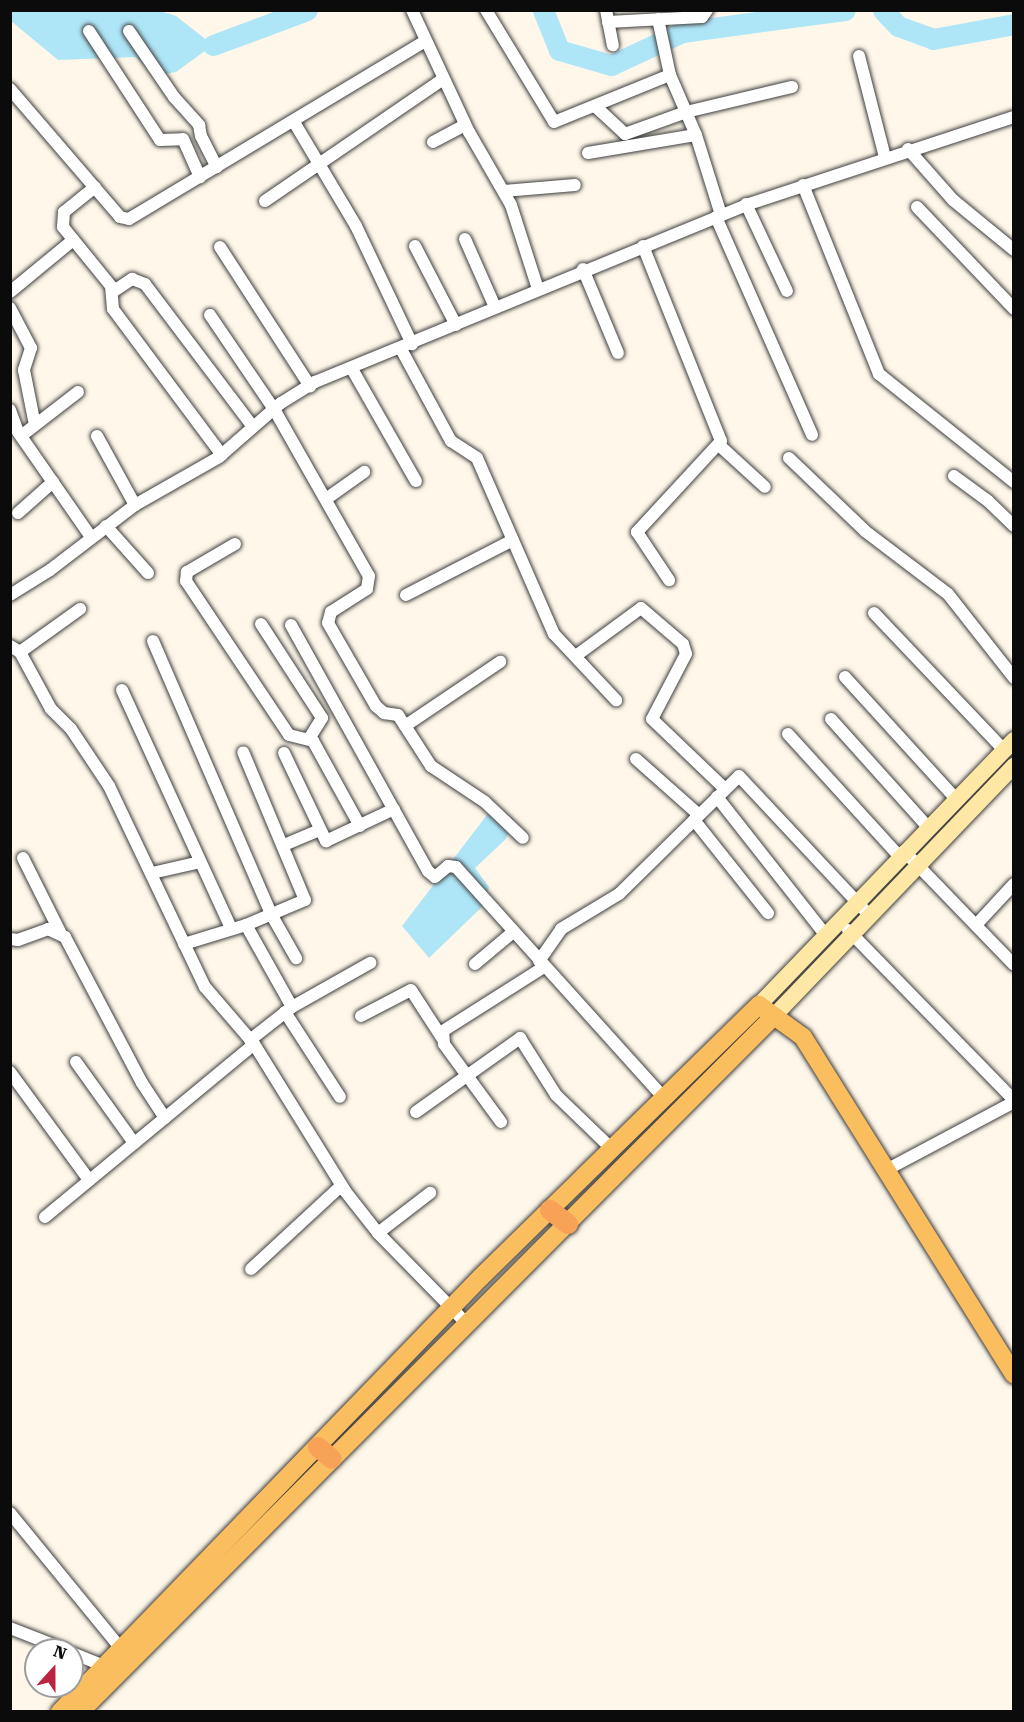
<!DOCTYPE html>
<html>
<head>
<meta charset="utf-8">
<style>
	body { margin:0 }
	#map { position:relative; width:1024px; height:1722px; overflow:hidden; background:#fff8ea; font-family:"Roboto Serif",serif }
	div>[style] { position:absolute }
	.water>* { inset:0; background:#aee6f7 }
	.river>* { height:21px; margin:-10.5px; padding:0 10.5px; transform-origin:10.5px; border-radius:10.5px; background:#aee6f7 }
	.roads { filter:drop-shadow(0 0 2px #3e3e3e) drop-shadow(0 0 2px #3e3e3e) }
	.minor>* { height:12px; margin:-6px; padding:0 6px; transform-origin:6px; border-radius:6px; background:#fff }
	.secondary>* { height:16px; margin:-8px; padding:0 8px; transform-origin:8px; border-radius:8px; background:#ffe8a5 }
	.primary>* { height:18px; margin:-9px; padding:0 9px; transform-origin:9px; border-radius:9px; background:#fabe5f }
	.trunk>* { height:20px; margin:-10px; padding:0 10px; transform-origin:10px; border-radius:10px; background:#f8a258 }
	span { translate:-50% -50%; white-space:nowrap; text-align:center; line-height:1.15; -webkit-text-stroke:6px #fff; paint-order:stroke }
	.frame { position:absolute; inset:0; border:12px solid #0b0b0b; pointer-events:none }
	.north { position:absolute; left:24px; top:1638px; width:60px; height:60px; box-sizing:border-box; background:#fff; border:2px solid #9d9d9d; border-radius:50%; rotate:21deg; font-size:16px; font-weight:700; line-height:24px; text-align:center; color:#0b0b0b }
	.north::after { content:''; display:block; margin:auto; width:21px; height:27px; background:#bc2340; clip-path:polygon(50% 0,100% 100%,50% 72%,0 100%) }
</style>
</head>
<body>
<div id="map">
	<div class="water">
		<i style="clip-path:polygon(10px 11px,160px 11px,176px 16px,213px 45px,176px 72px,154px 76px,136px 57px,58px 60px,11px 21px)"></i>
		<i style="clip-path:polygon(490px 811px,514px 819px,506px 839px,475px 868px,489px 887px,485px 904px,429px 958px,402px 926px)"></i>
	</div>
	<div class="river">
		<i style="left:543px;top:10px;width:43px;rotate:68.2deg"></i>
		<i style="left:559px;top:50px;width:54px;rotate:16.1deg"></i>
		<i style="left:611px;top:65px;width:78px;rotate:-24.9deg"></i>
		<i style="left:682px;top:32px;width:164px;rotate:-7.7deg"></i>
		<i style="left:883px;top:10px;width:22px;rotate:47deg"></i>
		<i style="left:898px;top:26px;width:37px;rotate:20deg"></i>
		<i style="left:933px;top:39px;width:82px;rotate:-10.5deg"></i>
		<i style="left:213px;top:45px;width:100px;rotate:-20.4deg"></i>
	</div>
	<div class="roads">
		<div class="minor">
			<i style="left:412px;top:10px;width:135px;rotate:65deg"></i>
			<i style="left:469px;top:132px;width:84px;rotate:60.1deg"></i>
			<i style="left:511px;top:205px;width:88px;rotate:72.2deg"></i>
			<i style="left:486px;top:10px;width:131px;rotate:58.7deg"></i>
			<i style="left:554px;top:122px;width:125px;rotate:-22.1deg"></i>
			<i style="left:606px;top:10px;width:36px;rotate:79deg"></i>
			<i style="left:658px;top:19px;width:57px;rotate:77.9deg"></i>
			<i style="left:670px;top:75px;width:65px;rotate:66.6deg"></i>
			<i style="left:696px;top:135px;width:84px;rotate:72.6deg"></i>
			<i style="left:608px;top:22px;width:94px;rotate:-3deg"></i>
			<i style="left:702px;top:17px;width:9px;rotate:-54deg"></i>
			<i style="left:89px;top:31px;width:130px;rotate:56.9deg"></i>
			<i style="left:160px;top:140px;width:23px;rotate:-2deg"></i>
			<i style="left:183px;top:139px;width:42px;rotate:65.9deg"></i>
			<i style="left:129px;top:31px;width:80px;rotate:55.7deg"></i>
			<i style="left:174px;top:97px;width:38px;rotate:48deg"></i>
			<i style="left:199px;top:125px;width:11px;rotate:80deg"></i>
			<i style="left:201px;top:136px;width:35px;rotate:63deg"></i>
			<i style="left:859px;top:56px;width:104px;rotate:75.6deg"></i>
			<i style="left:10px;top:89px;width:169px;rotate:49.3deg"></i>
			<i style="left:120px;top:217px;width:9px;rotate:13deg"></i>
			<i style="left:129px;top:219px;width:345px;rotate:-31deg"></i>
			<i style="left:595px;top:106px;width:41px;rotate:43deg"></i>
			<i style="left:625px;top:134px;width:65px;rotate:-19.8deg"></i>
			<i style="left:686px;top:112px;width:109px;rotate:-13.3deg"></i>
			<i style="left:294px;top:122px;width:121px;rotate:59.2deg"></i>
			<i style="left:356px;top:226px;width:131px;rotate:64.6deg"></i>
			<i style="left:433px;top:142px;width:36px;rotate:-28deg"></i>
			<i style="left:908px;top:149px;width:68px;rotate:48.6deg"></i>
			<i style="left:953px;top:200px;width:79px;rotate:39.3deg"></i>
			<i style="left:588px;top:153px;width:109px;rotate:-9.5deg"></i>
			<i style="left:803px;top:185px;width:204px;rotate:68.1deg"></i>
			<i style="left:879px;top:374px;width:173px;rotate:38.7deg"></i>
			<i style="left:95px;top:187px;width:40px;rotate:141deg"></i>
			<i style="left:64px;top:212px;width:15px;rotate:94deg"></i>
			<i style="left:63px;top:227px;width:76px;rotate:50.9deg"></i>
			<i style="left:111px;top:286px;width:23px;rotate:85deg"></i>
			<i style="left:113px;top:309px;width:182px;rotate:53.3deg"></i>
			<i style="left:504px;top:191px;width:71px;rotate:-4.8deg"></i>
			<i style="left:265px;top:201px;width:216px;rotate:-34.4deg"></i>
			<i style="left:746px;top:204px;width:96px;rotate:64.8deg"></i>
			<i style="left:917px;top:207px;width:141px;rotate:46.4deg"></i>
			<i style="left:716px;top:217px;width:238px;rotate:66.2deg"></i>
			<i style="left:465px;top:239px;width:74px;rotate:66.2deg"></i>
			<i style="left:415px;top:246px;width:89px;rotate:62.6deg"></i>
			<i style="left:643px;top:246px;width:210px;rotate:68.2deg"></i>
			<i style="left:721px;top:441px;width:124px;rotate:132.7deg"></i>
			<i style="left:637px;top:532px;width:58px;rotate:56.3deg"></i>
			<i style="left:220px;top:247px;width:166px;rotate:57.1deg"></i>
			<i style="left:583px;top:269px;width:91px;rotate:67.4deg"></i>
			<i style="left:114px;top:291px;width:22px;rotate:-34deg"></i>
			<i style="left:132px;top:279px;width:14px;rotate:21deg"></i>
			<i style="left:145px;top:284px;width:179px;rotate:52.9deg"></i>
			<i style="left:10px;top:292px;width:82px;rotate:-39.5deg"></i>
			<i style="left:10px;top:308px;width:45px;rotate:62.3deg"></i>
			<i style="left:31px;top:348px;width:23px;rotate:108deg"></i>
			<i style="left:24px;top:370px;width:56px;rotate:78.7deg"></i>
			<i style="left:210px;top:315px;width:114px;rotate:55.8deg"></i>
			<i style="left:274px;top:409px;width:192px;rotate:60.4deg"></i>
			<i style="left:369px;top:576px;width:13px;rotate:99deg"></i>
			<i style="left:367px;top:589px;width:43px;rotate:147.4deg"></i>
			<i style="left:331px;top:612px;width:11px;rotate:105deg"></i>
			<i style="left:328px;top:623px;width:96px;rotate:60deg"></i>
			<i style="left:376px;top:706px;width:11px;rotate:41deg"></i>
			<i style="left:384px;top:713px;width:14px;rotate:8deg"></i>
			<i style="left:398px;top:715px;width:61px;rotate:57.1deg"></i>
			<i style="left:431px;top:766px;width:65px;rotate:33.7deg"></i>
			<i style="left:485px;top:802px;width:52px;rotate:43.5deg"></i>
			<i style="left:401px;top:349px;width:105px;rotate:61.5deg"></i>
			<i style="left:451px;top:441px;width:31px;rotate:33deg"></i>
			<i style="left:477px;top:458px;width:192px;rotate:66.4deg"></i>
			<i style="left:554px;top:634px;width:91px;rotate:46.8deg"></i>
			<i style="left:352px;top:369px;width:129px;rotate:60.3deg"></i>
			<i style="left:10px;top:410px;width:23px;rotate:70deg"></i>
			<i style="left:18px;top:432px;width:128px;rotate:55.2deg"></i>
			<i style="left:21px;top:436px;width:72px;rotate:-37.7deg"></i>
			<i style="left:97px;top:436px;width:79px;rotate:61.2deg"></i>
			<i style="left:719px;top:445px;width:62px;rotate:42.4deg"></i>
			<i style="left:789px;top:458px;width:105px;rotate:43.8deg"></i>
			<i style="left:865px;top:531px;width:104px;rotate:37.2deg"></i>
			<i style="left:948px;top:594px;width:107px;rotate:51.8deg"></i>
			<i style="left:954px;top:476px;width:42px;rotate:36.3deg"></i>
			<i style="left:988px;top:501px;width:36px;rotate:44deg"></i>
			<i style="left:326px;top:499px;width:47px;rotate:-35.4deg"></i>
			<i style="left:18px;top:513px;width:47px;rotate:-41.5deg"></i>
			<i style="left:106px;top:526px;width:63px;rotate:48.2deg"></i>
			<i style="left:235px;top:544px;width:56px;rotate:149.7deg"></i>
			<i style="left:187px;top:572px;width:9px;rotate:96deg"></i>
			<i style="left:186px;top:581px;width:185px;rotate:56.2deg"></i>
			<i style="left:289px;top:735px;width:25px;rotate:14deg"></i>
			<i style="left:313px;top:741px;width:97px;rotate:61.1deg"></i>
			<i style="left:10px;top:595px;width:47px;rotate:-32deg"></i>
			<i style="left:50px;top:570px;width:107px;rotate:-37.4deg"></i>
			<i style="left:135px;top:505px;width:97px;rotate:-29.7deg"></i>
			<i style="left:219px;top:457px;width:82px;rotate:-41.1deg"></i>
			<i style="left:281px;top:403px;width:40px;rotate:-32deg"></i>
			<i style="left:315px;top:382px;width:469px;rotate:-22.3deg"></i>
			<i style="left:749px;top:204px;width:279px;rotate:-18.2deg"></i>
			<i style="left:406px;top:595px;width:120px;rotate:-27.2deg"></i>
			<i style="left:874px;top:613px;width:189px;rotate:46.5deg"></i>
			<i style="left:261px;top:624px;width:112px;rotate:57deg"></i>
			<i style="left:322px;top:718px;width:22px;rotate:122deg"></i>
			<i style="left:291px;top:625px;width:282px;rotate:60.9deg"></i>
			<i style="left:428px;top:871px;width:9px;rotate:41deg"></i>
			<i style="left:435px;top:877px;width:17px;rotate:-40deg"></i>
			<i style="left:448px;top:866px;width:8px;rotate:7deg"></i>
			<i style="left:456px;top:867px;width:312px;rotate:48deg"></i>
			<i style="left:153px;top:641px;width:297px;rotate:66.6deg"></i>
			<i style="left:271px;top:914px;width:51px;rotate:60.4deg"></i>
			<i style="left:10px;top:646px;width:12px;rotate:31deg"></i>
			<i style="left:20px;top:652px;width:65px;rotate:61.5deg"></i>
			<i style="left:51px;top:709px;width:28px;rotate:45deg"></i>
			<i style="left:71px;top:729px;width:69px;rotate:56.3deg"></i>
			<i style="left:109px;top:786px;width:223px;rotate:64.5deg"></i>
			<i style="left:205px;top:987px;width:75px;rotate:49.3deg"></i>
			<i style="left:254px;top:1044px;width:173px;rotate:58.2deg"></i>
			<i style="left:345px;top:1191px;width:53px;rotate:51.8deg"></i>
			<i style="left:378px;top:1233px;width:127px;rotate:45.6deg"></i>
			<i style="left:20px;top:652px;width:74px;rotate:-35.6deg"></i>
			<i style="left:577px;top:655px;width:79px;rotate:-36.3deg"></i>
			<i style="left:641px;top:608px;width:55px;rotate:40.6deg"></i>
			<i style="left:683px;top:644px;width:10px;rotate:73deg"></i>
			<i style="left:686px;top:654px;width:73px;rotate:117.6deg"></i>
			<i style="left:652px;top:719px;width:101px;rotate:43.8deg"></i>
			<i style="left:845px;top:677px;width:164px;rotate:47.7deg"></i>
			<i style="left:122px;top:690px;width:262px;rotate:65.4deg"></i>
			<i style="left:831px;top:719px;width:144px;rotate:48.1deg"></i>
			<i style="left:405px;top:726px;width:115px;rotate:-34deg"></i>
			<i style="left:788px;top:734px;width:165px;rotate:47.7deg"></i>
			<i style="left:284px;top:753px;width:98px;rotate:64.5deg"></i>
			<i style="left:326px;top:841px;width:75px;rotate:-25.2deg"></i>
			<i style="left:636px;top:759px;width:84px;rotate:41.6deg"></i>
			<i style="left:717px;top:797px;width:174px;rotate:51.8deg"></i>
			<i style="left:694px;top:820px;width:119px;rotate:51.5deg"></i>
			<i style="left:284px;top:845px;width:38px;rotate:-23deg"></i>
			<i style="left:904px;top:851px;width:158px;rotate:46deg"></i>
			<i style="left:23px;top:858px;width:83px;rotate:63.4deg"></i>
			<i style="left:152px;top:873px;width:49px;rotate:-12.9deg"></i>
			<i style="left:246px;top:925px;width:94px;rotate:60.7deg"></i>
			<i style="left:976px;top:925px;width:56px;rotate:-47.2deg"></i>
			<i style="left:848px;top:930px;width:238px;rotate:45.7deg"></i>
			<i style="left:10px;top:939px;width:8px;rotate:7deg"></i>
			<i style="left:18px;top:940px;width:32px;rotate:-20deg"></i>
			<i style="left:48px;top:929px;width:19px;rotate:25deg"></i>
			<i style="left:65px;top:937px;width:165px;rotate:62.2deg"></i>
			<i style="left:142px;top:1083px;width:42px;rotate:56.7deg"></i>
			<i style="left:184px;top:944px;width:65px;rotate:-17deg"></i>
			<i style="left:246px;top:925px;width:64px;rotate:-23deg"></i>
			<i style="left:305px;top:900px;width:160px;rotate:-112.7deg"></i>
			<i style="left:539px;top:961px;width:39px;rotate:-55deg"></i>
			<i style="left:561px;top:929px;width:68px;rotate:-31.1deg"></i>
			<i style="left:619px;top:894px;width:168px;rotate:-44.5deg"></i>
			<i style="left:739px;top:776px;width:192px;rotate:46.9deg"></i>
			<i style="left:475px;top:964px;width:50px;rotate:-40.1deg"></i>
			<i style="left:285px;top:1012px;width:101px;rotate:57.1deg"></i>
			<i style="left:361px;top:1016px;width:56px;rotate:-27.5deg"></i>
			<i style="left:411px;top:990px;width:57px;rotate:57.1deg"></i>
			<i style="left:250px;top:1040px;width:53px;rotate:-38.2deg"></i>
			<i style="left:292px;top:1007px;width:90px;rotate:-29.4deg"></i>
			<i style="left:76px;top:1062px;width:100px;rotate:54.4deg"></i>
			<i style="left:10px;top:1072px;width:134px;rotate:53.8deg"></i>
			<i style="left:416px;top:1112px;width:128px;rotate:-35.4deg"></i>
			<i style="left:520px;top:1038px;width:67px;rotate:57.7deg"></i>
			<i style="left:556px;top:1095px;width:79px;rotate:44deg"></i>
			<i style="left:501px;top:1122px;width:97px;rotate:-126.2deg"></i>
			<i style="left:444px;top:1044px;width:13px;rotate:-94deg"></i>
			<i style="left:443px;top:1031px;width:120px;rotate:-32.4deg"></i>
			<i style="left:888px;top:1169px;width:143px;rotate:-28deg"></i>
			<i style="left:45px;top:1217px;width:271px;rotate:-39.6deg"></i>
			<i style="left:378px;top:1233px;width:66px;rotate:-37.6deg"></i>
			<i style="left:251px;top:1269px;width:122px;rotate:-42.7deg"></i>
			<i style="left:10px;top:1513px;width:177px;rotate:50.7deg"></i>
			<i style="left:10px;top:1628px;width:60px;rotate:21.4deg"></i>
			<i style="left:72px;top:1653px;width:40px;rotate:22deg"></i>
		</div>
		<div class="secondary">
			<i style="left:759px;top:1005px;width:368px;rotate:-46.1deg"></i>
			<i style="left:774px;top:1016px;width:347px;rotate:-46.2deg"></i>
		</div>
		<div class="primary">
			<i style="left:60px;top:1712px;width:605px;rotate:-45.94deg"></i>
			<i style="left:481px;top:1277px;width:389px;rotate:-44.4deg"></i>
			<i style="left:759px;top:1005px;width:54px;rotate:36deg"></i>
			<i style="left:803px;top:1037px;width:398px;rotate:58deg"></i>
			<i style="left:80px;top:1712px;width:983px;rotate:-45.08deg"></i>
		</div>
		<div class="trunk">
			<i style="left:550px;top:1210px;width:23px;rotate:38deg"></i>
			<i style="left:318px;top:1447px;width:18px;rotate:41deg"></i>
		</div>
	</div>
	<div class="frame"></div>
	<div class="north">N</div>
</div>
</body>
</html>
